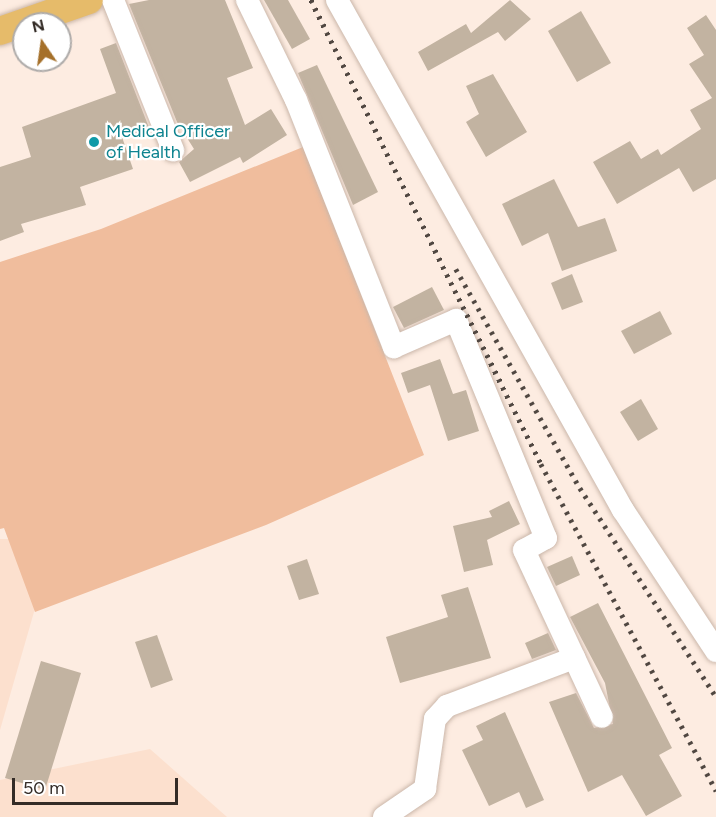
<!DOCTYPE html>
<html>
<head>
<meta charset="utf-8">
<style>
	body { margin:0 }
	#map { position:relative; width:716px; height:817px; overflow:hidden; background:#fdece1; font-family:Figtree,sans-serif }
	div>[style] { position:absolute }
	.built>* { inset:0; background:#fce0ce }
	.green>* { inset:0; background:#f0bd9d }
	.building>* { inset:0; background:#c2b3a1 }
	.roads { filter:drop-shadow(0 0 2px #cbb7aa) drop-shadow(0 0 2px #cbb7aa) }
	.minor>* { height:22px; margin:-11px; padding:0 11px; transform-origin:11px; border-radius:11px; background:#fff }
	.major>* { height:28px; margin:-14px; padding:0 14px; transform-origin:14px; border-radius:14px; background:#e6bb6a }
	.rail>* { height:4.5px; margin-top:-2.25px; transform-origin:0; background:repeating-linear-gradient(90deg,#504741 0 3px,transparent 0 9px) }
	.dots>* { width:16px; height:16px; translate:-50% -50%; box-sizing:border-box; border:3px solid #fff; border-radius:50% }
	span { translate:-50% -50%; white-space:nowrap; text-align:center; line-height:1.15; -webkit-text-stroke:4.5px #fff; paint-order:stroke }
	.culture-label { font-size:18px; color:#0d838f }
	.left { translate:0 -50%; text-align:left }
	.north { position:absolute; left:12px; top:12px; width:60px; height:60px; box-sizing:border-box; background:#fff; border:2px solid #aeaba9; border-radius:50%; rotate:347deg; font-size:16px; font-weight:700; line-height:24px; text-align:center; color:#342c27 }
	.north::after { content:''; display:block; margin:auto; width:21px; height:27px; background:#a5702a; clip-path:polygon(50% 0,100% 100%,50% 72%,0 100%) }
	.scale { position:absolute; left:12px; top:778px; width:166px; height:27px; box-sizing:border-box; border:3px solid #342c27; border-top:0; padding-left:8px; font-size:18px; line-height:21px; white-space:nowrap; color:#342c27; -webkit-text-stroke:4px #fff; paint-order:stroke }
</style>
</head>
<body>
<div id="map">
	<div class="built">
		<i style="clip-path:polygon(0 539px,55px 539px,0 730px)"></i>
		<i style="clip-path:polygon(150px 749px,227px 817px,0 817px,0 780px)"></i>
	</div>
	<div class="green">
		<i style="clip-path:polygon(303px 147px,424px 455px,266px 525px,35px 612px,4px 528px,0 529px,0 262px,101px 229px)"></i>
	</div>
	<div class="building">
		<i style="clip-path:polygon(149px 0,225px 0,253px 68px,227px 78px,245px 125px,271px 109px,287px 135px,243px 163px,240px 157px,190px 182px,179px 162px,194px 149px,177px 122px,129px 4px)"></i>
		<i style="clip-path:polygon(264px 0,288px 0,310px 39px,292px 49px)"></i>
		<i style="clip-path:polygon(510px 0,531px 19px,505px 41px,498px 32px,428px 71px,418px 52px,466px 24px,471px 33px)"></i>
		<i style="clip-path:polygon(581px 11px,611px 63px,577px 82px,548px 31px)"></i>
		<i style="clip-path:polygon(706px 15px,716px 30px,716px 179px,693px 192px,679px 168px,617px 204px,593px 162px,630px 141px,641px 159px,658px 149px,661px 155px,701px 129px,690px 110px,712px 98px,689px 64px,704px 55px,687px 28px)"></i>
		<i style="clip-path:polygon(116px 43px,150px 130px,122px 137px,133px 169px,80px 187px,86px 205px,21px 224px,24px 232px,0 241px,0 167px,31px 157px,22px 127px,116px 93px,100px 49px)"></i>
		<i style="clip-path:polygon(317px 65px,378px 192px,353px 205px,298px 73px)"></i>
		<i style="clip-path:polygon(493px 74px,527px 132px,486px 157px,466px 122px,479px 114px,466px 86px)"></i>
		<i style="clip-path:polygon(554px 179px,578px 227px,605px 218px,617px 251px,562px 271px,548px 233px,522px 246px,502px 204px)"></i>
		<i style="clip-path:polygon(572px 274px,583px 302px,562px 310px,551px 283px)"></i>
		<i style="clip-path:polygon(432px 287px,444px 310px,404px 328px,393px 307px)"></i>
		<i style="clip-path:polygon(660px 311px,672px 334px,634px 354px,621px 331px)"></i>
		<i style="clip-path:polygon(440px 359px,453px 394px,466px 390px,479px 431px,448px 441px,430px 385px,408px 393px,401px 373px)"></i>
		<i style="clip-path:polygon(641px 399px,658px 429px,638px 441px,620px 412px)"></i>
		<i style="clip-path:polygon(509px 501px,520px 524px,487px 540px,493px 565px,464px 572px,453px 526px,492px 517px,489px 511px)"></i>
		<i style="clip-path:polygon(572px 556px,580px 575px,556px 586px,547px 567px)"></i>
		<i style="clip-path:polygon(307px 559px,319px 594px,299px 600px,287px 566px)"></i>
		<i style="clip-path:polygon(468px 587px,491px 658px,400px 683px,386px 637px,448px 617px,441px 595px)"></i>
		<i style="clip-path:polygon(598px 603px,672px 748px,659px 755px,682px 796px,646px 816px,622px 775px,588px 792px,549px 702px,576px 693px,594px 728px,613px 724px,605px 683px,570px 617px)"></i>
		<i style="clip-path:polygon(548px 633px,556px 650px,532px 659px,525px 643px)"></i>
		<i style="clip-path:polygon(157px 635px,173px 680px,151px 688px,135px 642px)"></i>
		<i style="clip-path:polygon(41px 661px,81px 673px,45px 790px,5px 778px)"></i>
		<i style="clip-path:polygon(505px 712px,544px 800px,526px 808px,519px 792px,489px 806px,462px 750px,483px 740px,476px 726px)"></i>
	</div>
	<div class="roads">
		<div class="minor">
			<i style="left:113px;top:0;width:162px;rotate:68.2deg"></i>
			<i style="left:247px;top:0;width:111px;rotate:63.9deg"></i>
			<i style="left:296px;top:100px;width:266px;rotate:68.4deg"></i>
			<i style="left:394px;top:347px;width:68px;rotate:-23.5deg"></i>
			<i style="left:456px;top:320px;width:236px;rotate:67.6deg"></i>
			<i style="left:546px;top:538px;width:25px;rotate:151deg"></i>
			<i style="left:524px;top:550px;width:184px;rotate:65deg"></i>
			<i style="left:337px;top:0;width:585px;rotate:60.72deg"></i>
			<i style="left:623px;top:510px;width:169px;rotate:56.6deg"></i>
			<i style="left:384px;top:817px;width:50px;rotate:-34.3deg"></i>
			<i style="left:425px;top:789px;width:71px;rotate:-81.9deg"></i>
			<i style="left:435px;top:719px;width:18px;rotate:-47deg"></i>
			<i style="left:447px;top:706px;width:136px;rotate:-20.7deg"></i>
		</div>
		<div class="major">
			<i style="left:0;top:31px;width:94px;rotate:-19.2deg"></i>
		</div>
	</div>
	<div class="rail">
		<i style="left:311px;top:0;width:518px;rotate:63.63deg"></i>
		<i style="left:541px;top:464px;width:371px;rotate:61.8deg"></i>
		<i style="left:456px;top:269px;width:252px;rotate:60.5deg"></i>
		<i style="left:580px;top:488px;width:249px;rotate:56.9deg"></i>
	</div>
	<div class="dots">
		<i style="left:94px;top:142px;background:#0f9aa8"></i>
	</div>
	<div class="culture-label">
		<span class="left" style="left:106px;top:142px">Medical Officer<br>of Health</span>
	</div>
	<div class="north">N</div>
	<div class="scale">50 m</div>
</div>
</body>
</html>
